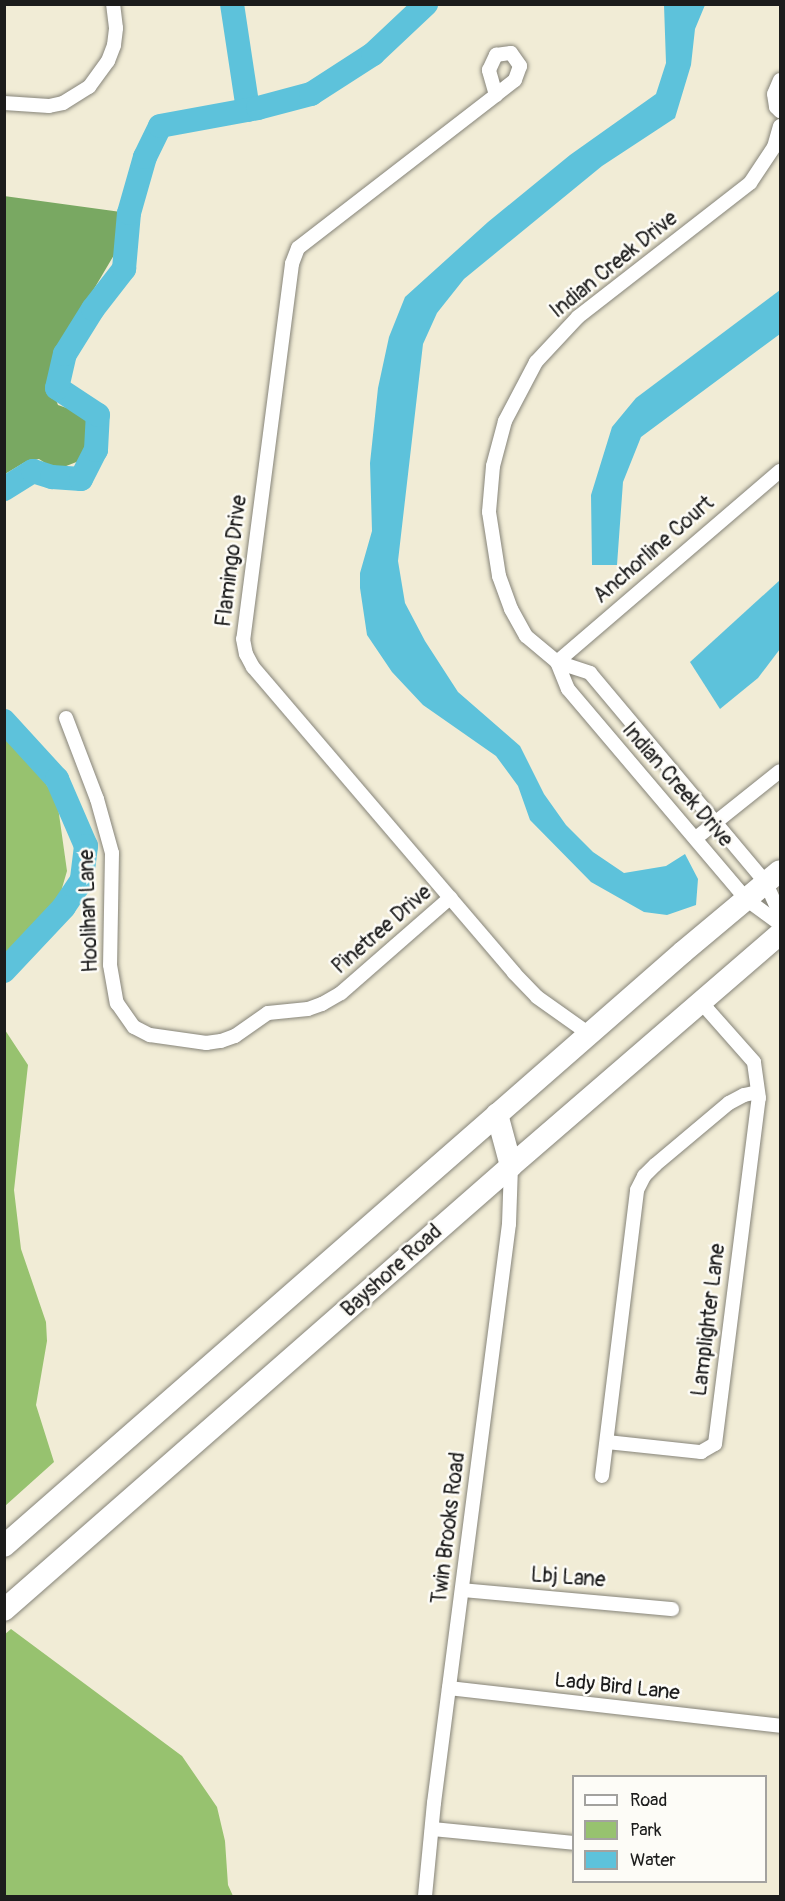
<!DOCTYPE html>
<html>
<head>
<meta charset="utf-8">
<style>
	body { margin:0 }
	#map { position:relative; width:785px; height:1901px; overflow:hidden; background:#f1ecd6; font-family:Pangolin,sans-serif }
	div>[style] { position:absolute }
	.green>* { inset:0; background:#97c26f }
	.forest>* { inset:0; background:#79a862 }
	.water>* { inset:0; background:#5dc2db }
	.river>* { height:24px; margin:-12px; padding:0 12px; transform-origin:12px; border-radius:12px; background:#5dc2db }
	.roads { filter:drop-shadow(0 0 2px #868479) drop-shadow(0 0 2px #868479) }
	.street>* { height:14px; margin:-7px; padding:0 7px; transform-origin:7px; border-radius:7px; background:#fff }
	.primary>* { height:22px; margin:-11px; padding:0 11px; transform-origin:11px; border-radius:11px; background:#fff }
	span { translate:-50% -50%; white-space:nowrap; text-align:center; line-height:1.15; -webkit-text-stroke:5px #fdfcf7; paint-order:stroke }
	.street-label { font-size:21px; color:#1c1c1c }
	.frame { position:absolute; inset:0; border:6px solid #1c1c1c; pointer-events:none }
	.legend { position:absolute; left:572px; top:1775px; width:195px; height:108px; box-sizing:border-box; background:#fdfcf7; border:2px solid #a3a29f; margin:0; padding:8px 10px; list-style:none; font-size:18px; color:#1c1c1c }
	.legend li { display:flex; align-items:center; gap:12px; height:30px }
	.legend b { width:30px; border:2px solid #a3a29f }
</style>
</head>
<body>
<div id="map">
	<div class="green">
		<i style="clip-path:polygon(5px 738px,18px 744px,57px 800px,67px 871px,60px 895px,52px 910px,7px 952px,5px 961px)"></i>
		<i style="clip-path:polygon(5px 1030px,28px 1065px,14px 1190px,21px 1249px,46px 1322px,47px 1341px,36px 1405px,54px 1462px,5px 1506px)"></i>
		<i style="clip-path:polygon(11px 1629px,182px 1756px,217px 1807px,225px 1841px,228px 1885px,233px 1896px,5px 1896px,4px 1635px)"></i>
	</div>
	<div class="forest">
		<i style="clip-path:polygon(4px 196px,121px 212px,114px 255px,52px 360px,52px 390px,58px 405px,84px 414px,92px 438px,79px 461px,56px 470px,39px 459px,25px 462px,5px 474px)"></i>
	</div>
	<div class="water">
		<i style="clip-path:polygon(664px 5px,705px 5px,695px 29px,691px 65px,675px 118px,602px 166px,464px 279px,437px 313px,423px 344px,398px 561px,405px 603px,425px 641px,458px 692px,520px 746px,544px 794px,566px 825px,593px 852px,624px 873px,666px 866px,685px 854px,698px 879px,696px 905px,667px 915px,644px 912px,591px 882px,530px 820px,518px 786px,496px 756px,423px 705px,392px 672px,367px 635px,360px 588px,360px 573px,372px 531px,370px 463px,378px 388px,389px 337px,405px 297px,488px 222px,570px 155px,656px 94px,666px 63px)"></i>
		<i style="clip-path:polygon(780px 290px,780px 334px,641px 437px,623px 482px,617px 565px,592px 565px,591px 495px,612px 427px,636px 398px)"></i>
		<i style="clip-path:polygon(780px 580px,780px 649px,758px 678px,720px 709px,690px 662px)"></i>
	</div>
	<div class="river">
		<i style="left:232px;top:4px;width:107px;rotate:81.4deg"></i>
		<i style="left:4px;top:489px;width:34px;rotate:-32deg"></i>
		<i style="left:33px;top:471px;width:20px;rotate:18deg"></i>
		<i style="left:52px;top:477px;width:29px;rotate:4deg"></i>
		<i style="left:81px;top:479px;width:33px;rotate:-63deg"></i>
		<i style="left:96px;top:450px;width:35px;rotate:-87deg"></i>
		<i style="left:98px;top:415px;width:49px;rotate:-146.6deg"></i>
		<i style="left:57px;top:388px;width:35px;rotate:-77deg"></i>
		<i style="left:65px;top:354px;width:53px;rotate:-58.1deg"></i>
		<i style="left:93px;top:309px;width:51px;rotate:-52.2deg"></i>
		<i style="left:124px;top:269px;width:56px;rotate:-84.9deg"></i>
		<i style="left:129px;top:213px;width:58px;rotate:-74.1deg"></i>
		<i style="left:145px;top:157px;width:34px;rotate:-64deg"></i>
		<i style="left:160px;top:126px;width:100px;rotate:-10.4deg"></i>
		<i style="left:258px;top:108px;width:55px;rotate:-14.8deg"></i>
		<i style="left:311px;top:94px;width:74px;rotate:-32.8deg"></i>
		<i style="left:373px;top:54px;width:73px;rotate:-43.3deg"></i>
		<i style="left:4px;top:721px;width:79px;rotate:47.6deg"></i>
		<i style="left:57px;top:779px;width:73px;rotate:66.6deg"></i>
		<i style="left:86px;top:846px;width:34px;rotate:97deg"></i>
		<i style="left:82px;top:880px;width:32px;rotate:124deg"></i>
		<i style="left:64px;top:907px;width:88px;rotate:133.2deg"></i>
	</div>
	<div class="roads">
		<div class="street">
			<i style="left:511px;top:53px;width:16px;rotate:55deg"></i>
			<i style="left:520px;top:66px;width:15px;rotate:110deg"></i>
			<i style="left:515px;top:80px;width:24px;rotate:142deg"></i>
			<i style="left:496px;top:95px;width:26px;rotate:-106deg"></i>
			<i style="left:489px;top:70px;width:17px;rotate:-65deg"></i>
			<i style="left:496px;top:55px;width:15px;rotate:-8deg"></i>
			<i style="left:780px;top:80px;width:15px;rotate:113deg"></i>
			<i style="left:774px;top:94px;width:13px;rotate:81deg"></i>
			<i style="left:776px;top:107px;width:6px;rotate:45deg"></i>
			<i style="left:496px;top:95px;width:250px;rotate:142.3deg"></i>
			<i style="left:298px;top:248px;width:17px;rotate:111deg"></i>
			<i style="left:292px;top:264px;width:378px;rotate:97.4deg"></i>
			<i style="left:243px;top:639px;width:15px;rotate:79deg"></i>
			<i style="left:246px;top:654px;width:15px;rotate:62deg"></i>
			<i style="left:253px;top:667px;width:402px;rotate:49.5deg"></i>
			<i style="left:514px;top:973px;width:33px;rotate:46deg"></i>
			<i style="left:537px;top:997px;width:64px;rotate:35.4deg"></i>
			<i style="left:4px;top:103px;width:45px;rotate:3.8deg"></i>
			<i style="left:49px;top:106px;width:14px;rotate:-12deg"></i>
			<i style="left:63px;top:103px;width:31px;rotate:-32deg"></i>
			<i style="left:89px;top:87px;width:32px;rotate:-54deg"></i>
			<i style="left:108px;top:61px;width:17px;rotate:-69deg"></i>
			<i style="left:114px;top:45px;width:17px;rotate:-83deg"></i>
			<i style="left:116px;top:28px;width:24px;rotate:-97deg"></i>
			<i style="left:780px;top:126px;width:22px;rotate:106deg"></i>
			<i style="left:774px;top:147px;width:43px;rotate:123.7deg"></i>
			<i style="left:750px;top:183px;width:218px;rotate:142.1deg"></i>
			<i style="left:578px;top:317px;width:62px;rotate:133deg"></i>
			<i style="left:536px;top:362px;width:67px;rotate:117.7deg"></i>
			<i style="left:505px;top:421px;width:47px;rotate:104.9deg"></i>
			<i style="left:493px;top:466px;width:46px;rotate:95deg"></i>
			<i style="left:489px;top:512px;width:65px;rotate:81.1deg"></i>
			<i style="left:499px;top:576px;width:35px;rotate:70deg"></i>
			<i style="left:511px;top:609px;width:31px;rotate:61deg"></i>
			<i style="left:526px;top:636px;width:40px;rotate:40deg"></i>
			<i style="left:557px;top:662px;width:35px;rotate:18deg"></i>
			<i style="left:590px;top:673px;width:274px;rotate:50deg"></i>
			<i style="left:766px;top:883px;width:35px;rotate:66deg"></i>
			<i style="left:557px;top:662px;width:29px;rotate:68deg"></i>
			<i style="left:568px;top:689px;width:275px;rotate:49.7deg"></i>
			<i style="left:746px;top:899px;width:42px;rotate:36.3deg"></i>
			<i style="left:557px;top:662px;width:294px;rotate:-40.6deg"></i>
			<i style="left:66px;top:718px;width:87px;rotate:69.1deg"></i>
			<i style="left:97px;top:799px;width:56px;rotate:74.5deg"></i>
			<i style="left:112px;top:853px;width:112px;rotate:91deg"></i>
			<i style="left:110px;top:965px;width:39px;rotate:80deg"></i>
			<i style="left:117px;top:1003px;width:29px;rotate:55deg"></i>
			<i style="left:134px;top:1027px;width:18px;rotate:27deg"></i>
			<i style="left:150px;top:1035px;width:57px;rotate:8.1deg"></i>
			<i style="left:206px;top:1043px;width:15px;rotate:-8deg"></i>
			<i style="left:221px;top:1041px;width:15px;rotate:-20deg"></i>
			<i style="left:235px;top:1036px;width:40px;rotate:-34.9deg"></i>
			<i style="left:268px;top:1013px;width:40px;rotate:-5.7deg"></i>
			<i style="left:308px;top:1009px;width:15px;rotate:-20deg"></i>
			<i style="left:322px;top:1004px;width:22px;rotate:-30deg"></i>
			<i style="left:341px;top:993px;width:145px;rotate:-41.1deg"></i>
			<i style="left:696px;top:838px;width:107px;rotate:-38.6deg"></i>
			<i style="left:607px;top:1442px;width:95px;rotate:6.1deg"></i>
			<i style="left:701px;top:1452px;width:16px;rotate:-30deg"></i>
			<i style="left:715px;top:1444px;width:349px;rotate:-82.8deg"></i>
			<i style="left:759px;top:1098px;width:36px;rotate:-98deg"></i>
			<i style="left:754px;top:1062px;width:80px;rotate:-131.5deg"></i>
			<i style="left:602px;top:1476px;width:288px;rotate:-83deg"></i>
			<i style="left:637px;top:1190px;width:16px;rotate:-63deg"></i>
			<i style="left:644px;top:1176px;width:16px;rotate:-45deg"></i>
			<i style="left:655px;top:1165px;width:97px;rotate:-40deg"></i>
			<i style="left:729px;top:1103px;width:17px;rotate:-28deg"></i>
			<i style="left:744px;top:1095px;width:14px;rotate:-12deg"></i>
			<i style="left:462px;top:1590px;width:211px;rotate:5.2deg"></i>
			<i style="left:449px;top:1688px;width:333px;rotate:6.5deg"></i>
			<i style="left:432px;top:1829px;width:143px;rotate:5.6deg"></i>
			<i style="left:425px;top:1896px;width:93px;rotate:-84.5deg"></i>
			<i style="left:434px;top:1803px;width:584px;rotate:-82.62deg"></i>
			<i style="left:509px;top:1224px;width:58px;rotate:-88deg"></i>
		</div>
		<div class="primary">
			<i style="left:497px;top:1114px;width:54px;rotate:74.9deg"></i>
			<i style="left:4px;top:1546px;width:902px;rotate:-41.18deg"></i>
			<i style="left:683px;top:952px;width:126px;rotate:-39.9deg"></i>
			<i style="left:4px;top:1610px;width:674px;rotate:-41.21deg"></i>
			<i style="left:511px;top:1166px;width:355px;rotate:-40.8deg"></i>
		</div>
	</div>
	<div class="street-label">
		<span style="left:614px;top:265px;rotate:-39deg">Indian Creek Drive</span>
		<span style="left:654px;top:550px;rotate:-41deg">Anchorline Court</span>
		<span style="left:232px;top:561px;rotate:-83deg">Flamingo Drive</span>
		<span style="left:677px;top:785px;rotate:49deg">Indian Creek Drive</span>
		<span style="left:89px;top:911px;rotate:-92deg">Hoolihan Lane</span>
		<span style="left:382px;top:930px;rotate:-41deg">Pinetree Drive</span>
		<span style="left:392px;top:1271px;rotate:-42deg">Bayshore Road</span>
		<span style="left:709px;top:1320px;rotate:-83deg">Lamplighter Lane</span>
		<span style="left:449px;top:1528px;rotate:-83deg">Twin Brooks Road</span>
		<span style="left:568px;top:1578px;rotate:4deg">Lbj Lane</span>
		<span style="left:617px;top:1687px;rotate:6deg">Lady Bird Lane</span>
	</div>
	<div class="frame"></div>
	<ul class="legend">
	<li><b style="height:8px;background:#fff"></b>Road</li>
	<li><b style="height:16px;background:#97c26f"></b>Park</li>
	<li><b style="height:16px;background:#5dc2db"></b>Water</li>
	</ul>
</div>
</body>
</html>
